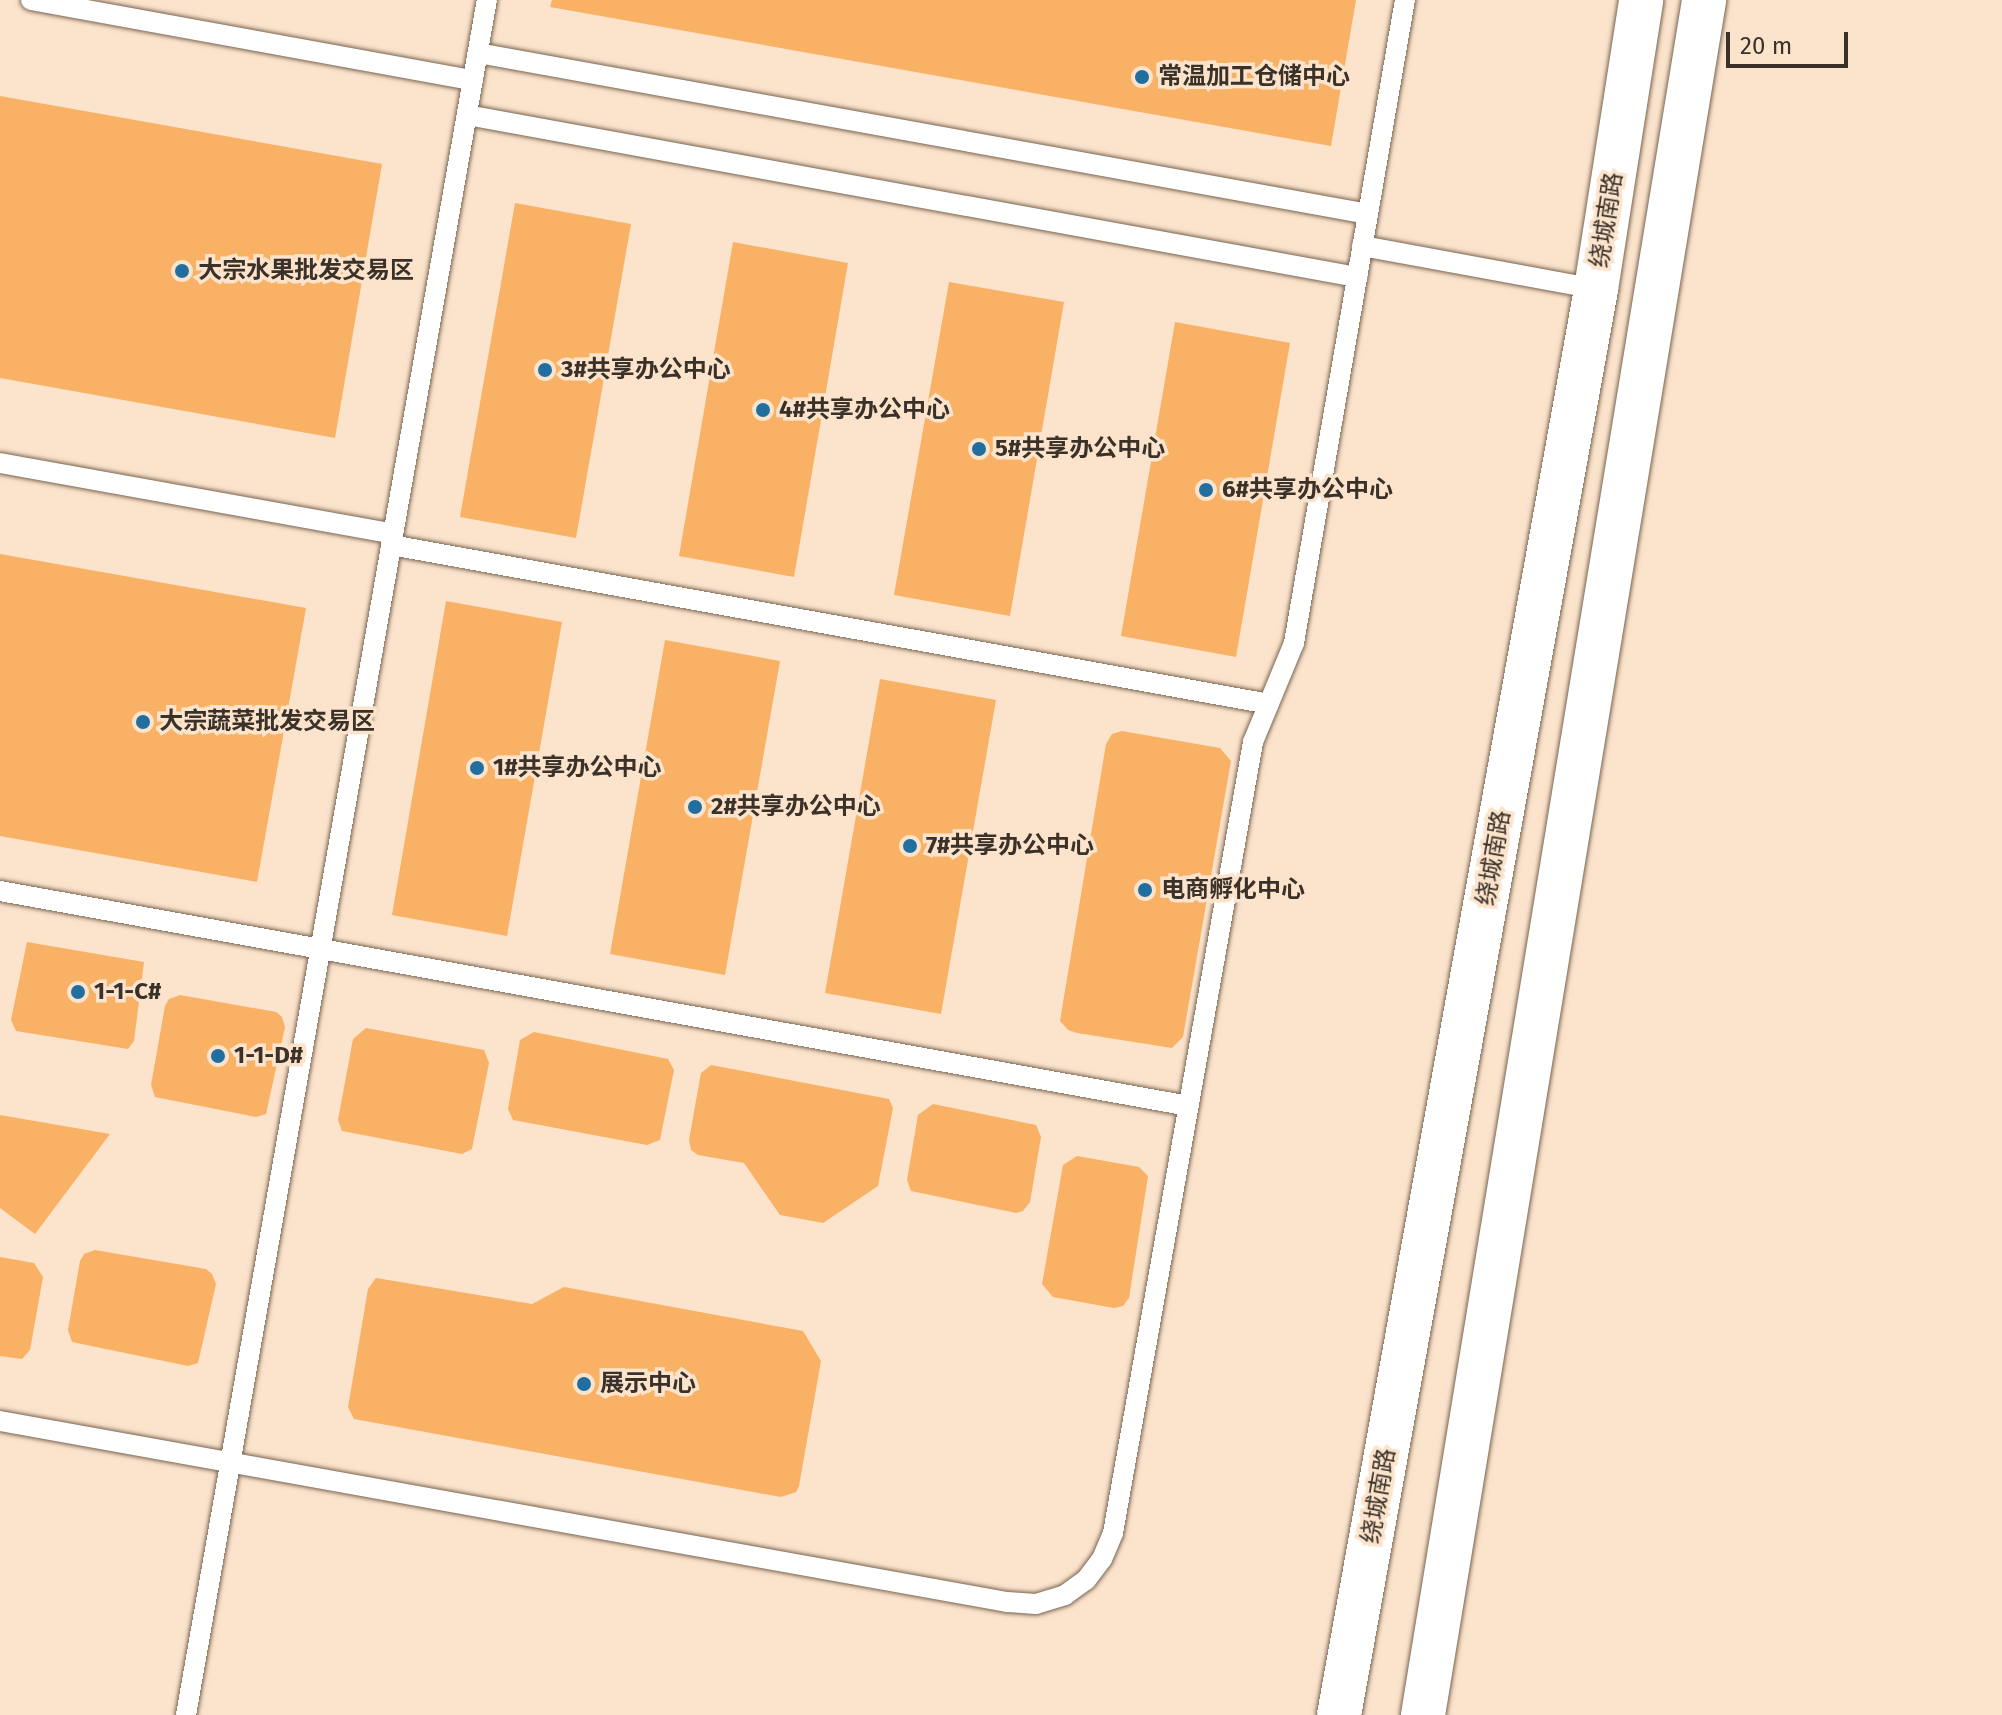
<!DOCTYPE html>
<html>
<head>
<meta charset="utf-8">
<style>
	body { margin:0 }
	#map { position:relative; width:2002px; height:1715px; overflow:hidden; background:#fbe3cc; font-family:"Fira Sans","Noto Sans SC",sans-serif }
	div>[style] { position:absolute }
	.building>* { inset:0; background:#f9b165 }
	.roads { filter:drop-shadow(0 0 2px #7a6551) drop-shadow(0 0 2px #7a6551) }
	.service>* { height:20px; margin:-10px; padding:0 10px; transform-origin:10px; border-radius:10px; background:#fff }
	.trunk>* { height:44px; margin:-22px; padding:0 22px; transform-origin:22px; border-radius:22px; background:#fff }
	.dots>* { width:22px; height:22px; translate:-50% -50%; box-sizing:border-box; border:4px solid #fbe3cc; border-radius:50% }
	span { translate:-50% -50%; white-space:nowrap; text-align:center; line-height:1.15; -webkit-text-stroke:7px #fbe3cc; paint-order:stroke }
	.poi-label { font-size:24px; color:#3a3128; font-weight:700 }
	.left { translate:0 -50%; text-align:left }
	.street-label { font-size:24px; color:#3a3128 }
	.scale { position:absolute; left:1726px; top:32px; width:122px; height:36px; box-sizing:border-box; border:4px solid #3a3128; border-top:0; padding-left:10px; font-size:24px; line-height:28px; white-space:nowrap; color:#3a3128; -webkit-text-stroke:6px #fbe3cc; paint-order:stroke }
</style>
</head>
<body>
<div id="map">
	<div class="building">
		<i style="clip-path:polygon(552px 0,1356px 0,1331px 146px,550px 7px)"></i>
		<i style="clip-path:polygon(0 96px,382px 164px,335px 438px,0 378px)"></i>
		<i style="clip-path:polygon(515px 203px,631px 224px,576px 538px,460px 517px)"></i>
		<i style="clip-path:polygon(733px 242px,848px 263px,794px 577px,679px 556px)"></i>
		<i style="clip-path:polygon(949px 282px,1064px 302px,1010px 616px,894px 595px)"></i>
		<i style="clip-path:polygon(1175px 322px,1290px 343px,1236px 657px,1121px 636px)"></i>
		<i style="clip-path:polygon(0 554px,306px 608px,257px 882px,0 836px)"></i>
		<i style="clip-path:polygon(446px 601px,562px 622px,507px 936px,392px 915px)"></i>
		<i style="clip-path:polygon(665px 640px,780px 661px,725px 975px,610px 954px)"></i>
		<i style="clip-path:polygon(880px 679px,996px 700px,941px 1014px,825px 993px)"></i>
		<i style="clip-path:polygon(1122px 731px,1220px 748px,1231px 761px,1183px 1037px,1172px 1048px,1077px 1033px,1068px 1030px,1060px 1021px,1106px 744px,1112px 734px)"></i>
		<i style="clip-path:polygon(27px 942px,144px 962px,134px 1041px,128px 1049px,16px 1031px,11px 1020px)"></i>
		<i style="clip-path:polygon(180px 995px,276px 1012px,282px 1017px,285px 1027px,266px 1114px,256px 1117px,155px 1097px,151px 1085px,165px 1006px,169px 999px)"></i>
		<i style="clip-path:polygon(366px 1028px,484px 1050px,489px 1063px,472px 1149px,462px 1154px,342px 1131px,338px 1120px,353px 1039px)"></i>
		<i style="clip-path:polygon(534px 1032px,668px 1059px,674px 1070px,660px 1140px,647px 1145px,513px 1120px,508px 1109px,520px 1040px)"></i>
		<i style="clip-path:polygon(711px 1065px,889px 1099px,893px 1108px,878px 1186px,823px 1223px,780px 1215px,744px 1163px,698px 1155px,691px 1150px,689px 1140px,701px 1073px)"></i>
		<i style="clip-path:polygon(933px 1104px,1036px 1125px,1041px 1137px,1030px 1202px,1023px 1211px,1016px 1213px,911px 1191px,907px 1180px,918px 1115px)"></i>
		<i style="clip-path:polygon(0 1115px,110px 1134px,35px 1234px,0 1208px)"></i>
		<i style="clip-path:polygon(1077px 1156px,1139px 1167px,1148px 1176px,1129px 1298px,1123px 1306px,1114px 1308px,1053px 1297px,1042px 1284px,1063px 1165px)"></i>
		<i style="clip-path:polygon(95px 1250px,206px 1269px,212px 1274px,216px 1284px,198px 1363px,188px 1366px,72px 1342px,68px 1330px,80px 1261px,84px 1254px)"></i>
		<i style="clip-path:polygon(0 1257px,34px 1263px,43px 1277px,30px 1350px,22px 1359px,0 1356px)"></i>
		<i style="clip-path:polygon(376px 1278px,532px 1304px,564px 1287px,803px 1331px,821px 1361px,799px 1486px,796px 1492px,781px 1497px,354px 1419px,348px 1407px,368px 1289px)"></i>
	</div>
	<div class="roads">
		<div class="service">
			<i style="left:31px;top:0;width:449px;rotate:10.3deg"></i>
			<i style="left:478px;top:53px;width:904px;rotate:10.25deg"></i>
			<i style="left:467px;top:115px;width:905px;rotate:10.32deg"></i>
			<i style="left:1362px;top:246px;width:238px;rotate:10.4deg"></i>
			<i style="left:0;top:463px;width:399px;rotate:10.2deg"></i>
			<i style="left:391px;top:545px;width:892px;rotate:10.26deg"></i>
			<i style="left:0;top:891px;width:1208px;rotate:10.25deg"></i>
			<i style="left:0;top:1421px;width:1023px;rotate:10.19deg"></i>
			<i style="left:1007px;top:1602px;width:29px;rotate:4deg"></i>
			<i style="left:1036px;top:1604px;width:30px;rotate:-17deg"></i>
			<i style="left:1065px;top:1595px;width:26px;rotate:-36deg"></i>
			<i style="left:1086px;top:1580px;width:26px;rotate:-53deg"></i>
			<i style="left:1102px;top:1559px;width:28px;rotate:-67deg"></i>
			<i style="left:1113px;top:1533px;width:803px;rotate:-79.96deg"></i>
			<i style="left:1253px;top:742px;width:107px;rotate:-67.5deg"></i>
			<i style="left:1294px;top:643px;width:653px;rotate:-80.21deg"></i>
			<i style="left:186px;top:1715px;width:1741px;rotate:-80.05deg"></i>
		</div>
		<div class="trunk">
			<i style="left:1339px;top:1715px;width:1449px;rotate:-79.78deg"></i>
			<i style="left:1596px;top:289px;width:292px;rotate:-81.1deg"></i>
			<i style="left:1423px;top:1715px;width:1738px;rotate:-80.69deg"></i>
		</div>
	</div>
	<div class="dots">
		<i style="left:1142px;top:77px;background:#216ea1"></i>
		<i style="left:182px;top:271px;background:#216ea1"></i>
		<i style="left:545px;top:370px;background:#216ea1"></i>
		<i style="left:763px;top:410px;background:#216ea1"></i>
		<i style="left:979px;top:449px;background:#216ea1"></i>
		<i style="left:1206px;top:490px;background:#216ea1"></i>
		<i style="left:143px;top:722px;background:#216ea1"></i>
		<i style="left:477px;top:768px;background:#216ea1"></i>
		<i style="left:695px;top:807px;background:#216ea1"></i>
		<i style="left:910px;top:846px;background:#216ea1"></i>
		<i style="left:1145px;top:890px;background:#216ea1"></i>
		<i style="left:78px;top:992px;background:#216ea1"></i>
		<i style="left:218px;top:1056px;background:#216ea1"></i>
		<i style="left:584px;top:1384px;background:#216ea1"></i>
	</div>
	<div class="poi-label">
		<span class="left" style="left:1158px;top:77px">常温加工仓储中心</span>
		<span class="left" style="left:198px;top:271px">大宗水果批发交易区</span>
		<span class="left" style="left:561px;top:370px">3#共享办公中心</span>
		<span class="left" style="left:779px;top:410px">4#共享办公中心</span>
		<span class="left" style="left:995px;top:449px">5#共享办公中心</span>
		<span class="left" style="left:1222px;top:490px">6#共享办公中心</span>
		<span class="left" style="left:159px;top:722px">大宗蔬菜批发交易区</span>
		<span class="left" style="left:493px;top:768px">1#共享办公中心</span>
		<span class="left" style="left:711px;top:807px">2#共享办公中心</span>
		<span class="left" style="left:926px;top:846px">7#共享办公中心</span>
		<span class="left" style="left:1161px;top:890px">电商孵化中心</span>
		<span class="left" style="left:94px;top:992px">1-1-C#</span>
		<span class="left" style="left:234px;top:1056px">1-1-D#</span>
		<span class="left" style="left:600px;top:1384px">展示中心</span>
	</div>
	<div class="street-label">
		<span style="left:1607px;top:220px;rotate:-81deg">绕城南路</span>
		<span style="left:1494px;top:858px;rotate:-80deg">绕城南路</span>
		<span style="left:1379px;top:1496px;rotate:-80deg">绕城南路</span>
	</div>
	<div class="scale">20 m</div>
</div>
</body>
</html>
